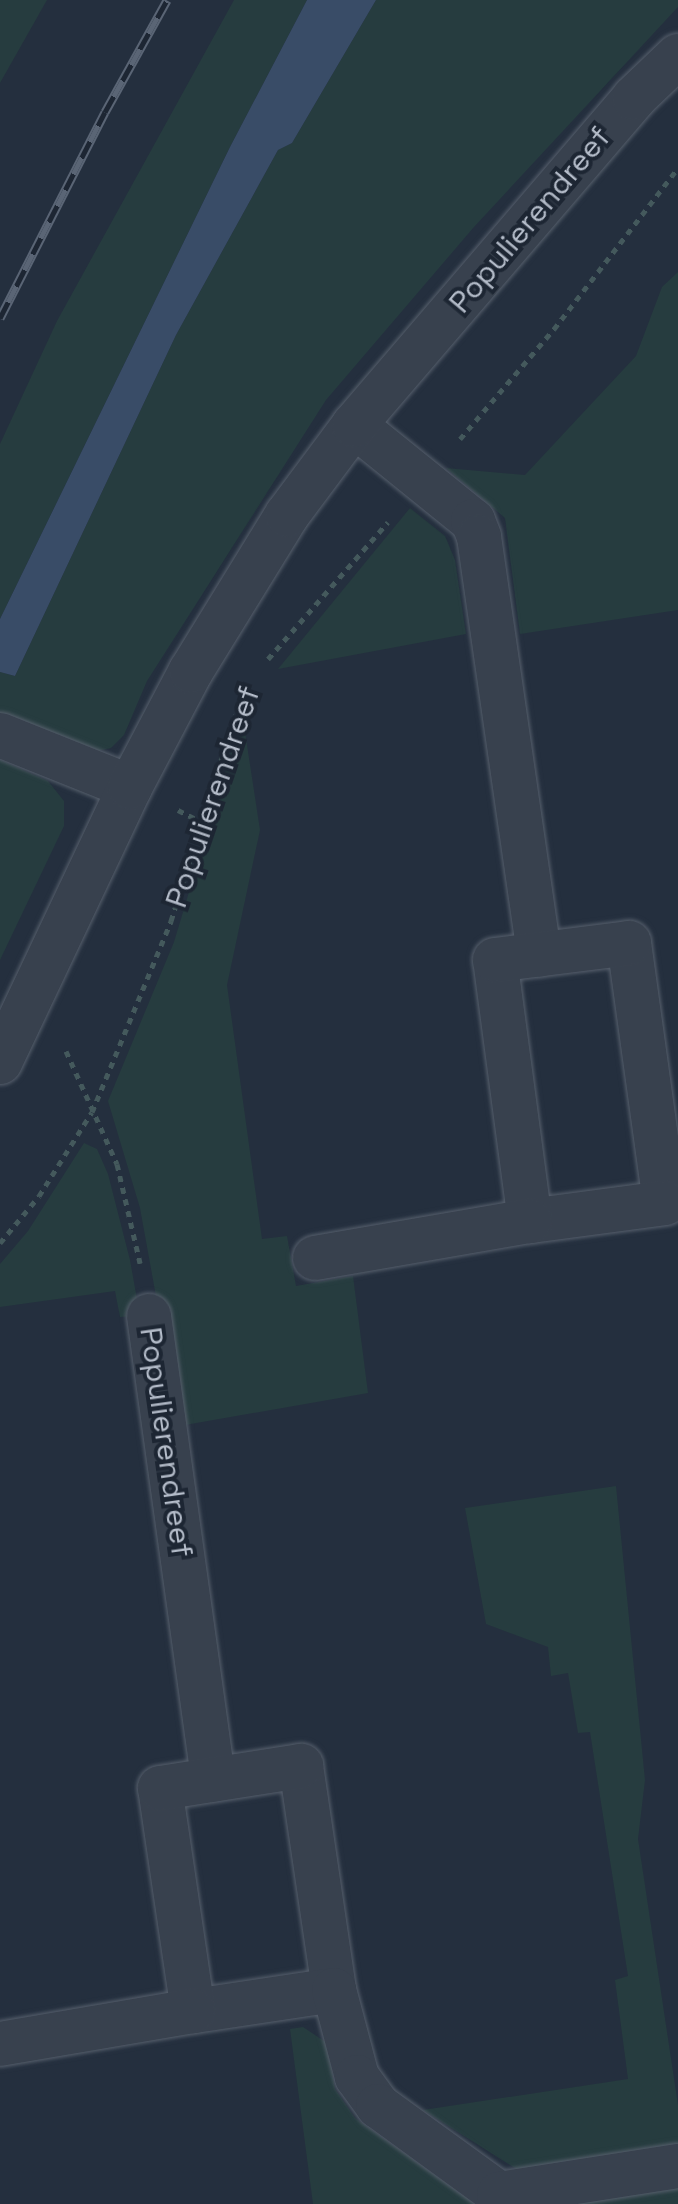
<!DOCTYPE html>
<html>
<head>
<meta charset="utf-8">
<style>
	body { margin:0 }
	#map { position:relative; width:678px; height:2204px; overflow:hidden; background:#242f3e; font-family:"Space Grotesk",sans-serif }
	div>[style] { position:absolute }
	.green>* { inset:0; background:#263c3f }
	.water>* { inset:0; background:#394c67 }
	.path>* { height:5px; margin-top:-2.5px; transform-origin:0; background:repeating-linear-gradient(90deg,#44595c 0 6px,transparent 0 12px) }
	.roads { filter:drop-shadow(0 0 2px #565f6c) drop-shadow(0 0 2px #565f6c) }
	.minor>* { height:44px; margin:-22px; padding:0 22px; transform-origin:22px; border-radius:22px; background:#38414e }
	.rail>* { height:9px; margin-top:-4.5px; transform-origin:0; background:repeating-linear-gradient(90deg,#1d2633 0 18px,#5a6575 0 36px); box-sizing:border-box; border-block:2px solid #5a6575 }
	span { translate:-50% -50%; white-space:nowrap; text-align:center; line-height:1.15; -webkit-text-stroke:8px #1d2633; paint-order:stroke }
	.street-label { font-size:30px; color:#b4bcc9 }
</style>
</head>
<body>
<div id="map">
	<div class="green">
		<i style="clip-path:polygon(0 0,47px 0,0 83px)"></i>
		<i style="clip-path:polygon(234px 0,307px 0,230px 147px,0 619px,0 444px,57px 321px)"></i>
		<i style="clip-path:polygon(376px 0,678px 0,678px 7px,474px 227px,326px 400px,147px 681px,124px 735px,111px 748px,92px 752px,0 716px,0 672px,15px 676px,176px 335px,278px 150px,292px 143px)"></i>
		<i style="clip-path:polygon(678px 272px,678px 610px,520px 634px,505px 518px,446px 468px,525px 475px,636px 356px,662px 287px)"></i>
		<i style="clip-path:polygon(410px 508px,445px 536px,455px 560px,466px 634px,278px 669px)"></i>
		<i style="clip-path:polygon(238px 729px,245px 732px,260px 830px,227px 985px,262px 1239px,287px 1236px,296px 1286px,353px 1276px,368px 1393px,185px 1425px,159px 1313px,140px 1208px,108px 1101px,174px 942px)"></i>
		<i style="clip-path:polygon(0 760px,48px 781px,64px 801px,64px 826px,0 960px)"></i>
		<i style="clip-path:polygon(84px 1143px,97px 1149px,108px 1174px,130px 1260px,140px 1316px,120px 1317px,115px 1291px,0 1307px,0 1264px,28px 1231px)"></i>
		<i style="clip-path:polygon(616px 1486px,645px 1780px,638px 1839px,678px 2105px,678px 2148px,521px 2172px,423px 2110px,628px 2079px,615px 1980px,628px 1976px,590px 1732px,578px 1733px,568px 1673px,551px 1676px,548px 1647px,486px 1624px,465px 1508px)"></i>
		<i style="clip-path:polygon(303px 2027px,327px 2043px,335px 2089px,355px 2118px,475px 2204px,313px 2204px,290px 2029px)"></i>
		<i style="clip-path:polygon(678px 2183px,678px 2204px,554px 2204px)"></i>
	</div>
	<div class="water">
		<i style="clip-path:polygon(307px 0,376px 0,292px 143px,278px 150px,176px 335px,15px 676px,0 672px,0 619px,230px 147px)"></i>
	</div>
	<div class="path">
		<i style="left:460px;top:439px;width:145px;rotate:-49.5deg"></i>
		<i style="left:554px;top:329px;width:203px;rotate:-52.4deg"></i>
		<i style="left:268px;top:659px;width:182px;rotate:-48.8deg"></i>
		<i style="left:178px;top:810px;width:27px;rotate:27deg"></i>
		<i style="left:66px;top:1051px;width:124px;rotate:65.7deg"></i>
		<i style="left:117px;top:1164px;width:102px;rotate:76.9deg"></i>
		<i style="left:0;top:1243px;width:61px;rotate:-50.3deg"></i>
		<i style="left:39px;top:1196px;width:99px;rotate:-57.8deg"></i>
		<i style="left:92px;top:1112px;width:207px;rotate:-67.5deg"></i>
		<i style="left:171px;top:921px;width:216px;rotate:-72.7deg"></i>
	</div>
	<div class="roads">
		<div class="minor">
			<i style="left:354px;top:425px;width:153px;rotate:38.9deg"></i>
			<i style="left:473px;top:521px;width:17px;rotate:69deg"></i>
			<i style="left:479px;top:537px;width:422px;rotate:81.8deg"></i>
			<i style="left:0;top:735px;width:140px;rotate:21.8deg"></i>
			<i style="left:629px;top:943px;width:262px;rotate:82.1deg"></i>
			<i style="left:665px;top:1203px;width:136px;rotate:172.4deg"></i>
			<i style="left:530px;top:1221px;width:263px;rotate:-97.6deg"></i>
			<i style="left:495px;top:960px;width:135px;rotate:-7.2deg"></i>
			<i style="left:0;top:1062px;width:304px;rotate:-64.7deg"></i>
			<i style="left:130px;top:787px;width:131px;rotate:-62.3deg"></i>
			<i style="left:191px;top:671px;width:183px;rotate:-58.4deg"></i>
			<i style="left:287px;top:515px;width:112px;rotate:-53.3deg"></i>
			<i style="left:354px;top:425px;width:430px;rotate:-49.4deg"></i>
			<i style="left:634px;top:98px;width:61px;rotate:-43.7deg"></i>
			<i style="left:315px;top:1258px;width:218px;rotate:-9.8deg"></i>
			<i style="left:149px;top:1316px;width:468px;rotate:82.1deg"></i>
			<i style="left:301px;top:1766px;width:226px;rotate:81.6deg"></i>
			<i style="left:334px;top:1990px;width:143px;rotate:171.5deg"></i>
			<i style="left:193px;top:2011px;width:225px;rotate:-98.4deg"></i>
			<i style="left:160px;top:1788px;width:143px;rotate:-8.9deg"></i>
			<i style="left:334px;top:1990px;width:90px;rotate:75.2deg"></i>
			<i style="left:357px;top:2077px;width:36px;rotate:54deg"></i>
			<i style="left:378px;top:2106px;width:150px;rotate:36deg"></i>
			<i style="left:499px;top:2194px;width:181px;rotate:-8.9deg"></i>
			<i style="left:0;top:2044px;width:196px;rotate:-9.7deg"></i>
		</div>
	</div>
	<div class="rail">
		<i style="left:0;top:318px;width:231px;rotate:-63deg"></i>
		<i style="left:105px;top:112px;width:128px;rotate:-61deg"></i>
	</div>
	<div class="street-label">
		<span style="left:530px;top:220px;rotate:-50deg">Populierendreef</span>
		<span style="left:213px;top:797px;rotate:-71deg">Populierendreef</span>
		<span style="left:166px;top:1442px;rotate:82deg">Populierendreef</span>
	</div>
</div>
</body>
</html>
